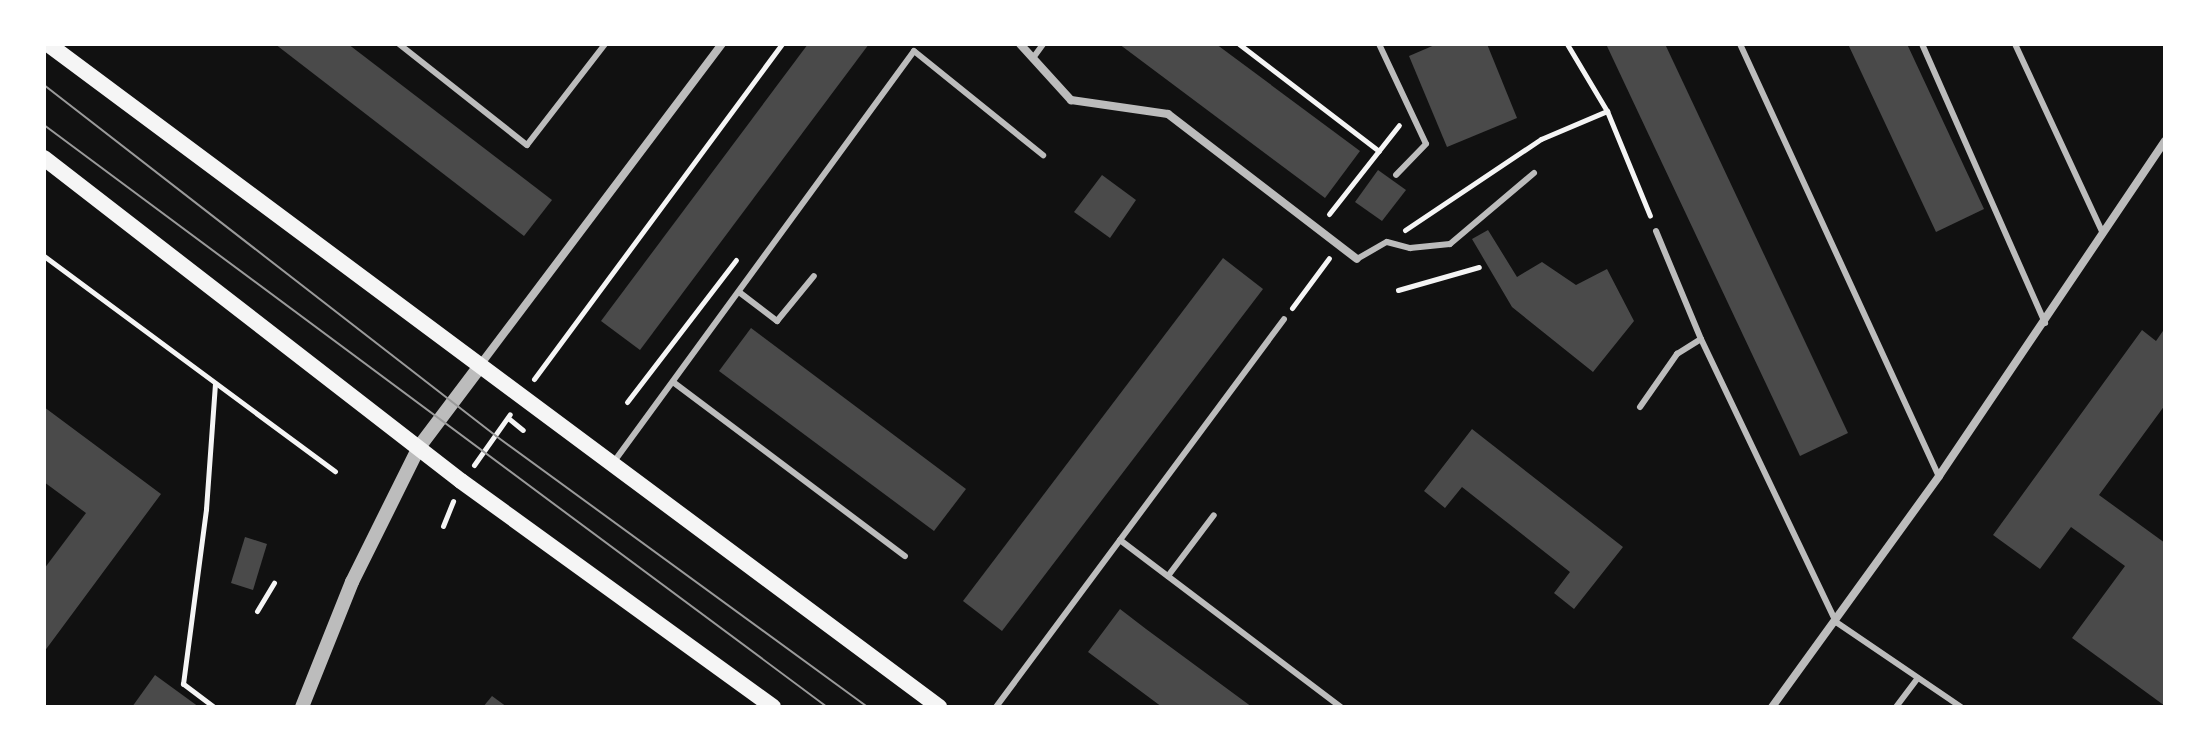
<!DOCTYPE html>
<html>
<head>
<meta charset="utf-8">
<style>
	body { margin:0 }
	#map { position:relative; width:2209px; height:751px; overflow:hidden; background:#111; font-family:"Noto Sans",sans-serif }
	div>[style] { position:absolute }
	.building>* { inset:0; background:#4a4a4a }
	.path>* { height:5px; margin:-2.5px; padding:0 2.5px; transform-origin:2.5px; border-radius:2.5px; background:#f5f5f5 }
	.service>* { height:6px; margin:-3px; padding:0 3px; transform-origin:3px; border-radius:3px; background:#bcbcbc }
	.minor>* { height:8px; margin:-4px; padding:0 4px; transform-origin:4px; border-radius:4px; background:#bcbcbc }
	.tertiary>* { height:14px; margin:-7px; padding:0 7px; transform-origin:7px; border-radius:7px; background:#bcbcbc }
	.secondary>* { height:16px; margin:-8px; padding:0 8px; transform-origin:8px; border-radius:8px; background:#f5f5f5 }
	.tram>* { height:2px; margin:-1px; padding:0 1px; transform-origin:1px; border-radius:1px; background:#9a9a9a }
	span { translate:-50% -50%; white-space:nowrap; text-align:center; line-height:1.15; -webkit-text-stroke:8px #fff; paint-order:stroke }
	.frame { position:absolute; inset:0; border:46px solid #fff; pointer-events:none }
</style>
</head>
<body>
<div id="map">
	<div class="building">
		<i style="clip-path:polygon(275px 44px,348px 44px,552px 200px,524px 236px)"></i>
		<i style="clip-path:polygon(808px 44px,869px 44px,640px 350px,601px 321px)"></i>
		<i style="clip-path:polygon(1119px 44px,1216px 44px,1360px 151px,1325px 198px)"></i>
		<i style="clip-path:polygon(1437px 44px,1487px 44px,1517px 118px,1447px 147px,1409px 56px)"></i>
		<i style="clip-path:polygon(1606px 44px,1665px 44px,1848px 433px,1800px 456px)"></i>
		<i style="clip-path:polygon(1848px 44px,1907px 44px,1984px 209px,1936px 232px)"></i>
		<i style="clip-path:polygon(1378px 170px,1406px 190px,1382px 221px,1355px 202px)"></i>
		<i style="clip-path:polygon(1102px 175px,1136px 200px,1110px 238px,1074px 212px)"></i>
		<i style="clip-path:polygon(1488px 230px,1517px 277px,1542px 262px,1576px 285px,1607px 269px,1634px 321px,1593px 372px,1512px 307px,1472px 239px)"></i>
		<i style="clip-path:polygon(1223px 258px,1263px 289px,1002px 631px,963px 601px)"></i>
		<i style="clip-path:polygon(751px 328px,966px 489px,934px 531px,719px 371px)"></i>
		<i style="clip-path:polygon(2165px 328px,2165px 405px,2099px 495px,2165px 543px,2165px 706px,2072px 638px,2125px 566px,2071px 527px,2040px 569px,1993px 535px,2142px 330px,2156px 341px)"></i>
		<i style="clip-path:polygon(44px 407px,161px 494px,44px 652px,44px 569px,86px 513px,44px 482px)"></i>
		<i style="clip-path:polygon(1472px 429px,1623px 547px,1574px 609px,1554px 593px,1570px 572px,1462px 487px,1445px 508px,1424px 491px)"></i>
		<i style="clip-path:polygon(245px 537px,267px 544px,253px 590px,231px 583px)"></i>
		<i style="clip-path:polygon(1120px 609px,1146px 629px,1252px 707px,1162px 707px,1088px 652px)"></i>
		<i style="clip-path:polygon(155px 675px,199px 707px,132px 707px)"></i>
		<i style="clip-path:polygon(492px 696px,507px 707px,483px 707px)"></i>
	</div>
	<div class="path">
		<i style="left:1239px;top:44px;width:176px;rotate:37.4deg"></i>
		<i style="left:1567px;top:44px;width:78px;rotate:59.2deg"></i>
		<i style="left:1607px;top:111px;width:113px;rotate:67.7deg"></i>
		<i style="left:1329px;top:214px;width:113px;rotate:-51.8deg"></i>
		<i style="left:1405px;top:230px;width:164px;rotate:-33.8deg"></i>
		<i style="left:1541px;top:139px;width:72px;rotate:-23deg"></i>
		<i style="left:44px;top:256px;width:362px;rotate:36.5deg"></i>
		<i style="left:1398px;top:290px;width:84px;rotate:-15.9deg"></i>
		<i style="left:1292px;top:308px;width:62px;rotate:-53.5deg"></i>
		<i style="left:534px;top:379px;width:417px;rotate:-53.5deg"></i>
		<i style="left:627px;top:402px;width:179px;rotate:-52.5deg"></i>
		<i style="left:508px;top:418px;width:19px;rotate:39deg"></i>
		<i style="left:474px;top:465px;width:62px;rotate:-54.8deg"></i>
		<i style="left:443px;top:526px;width:27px;rotate:-68deg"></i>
		<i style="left:257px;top:611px;width:33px;rotate:-59deg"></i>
		<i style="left:214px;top:707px;width:39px;rotate:-143deg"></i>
		<i style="left:183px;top:684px;width:177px;rotate:-82.5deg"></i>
		<i style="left:206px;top:509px;width:126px;rotate:-85.9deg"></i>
	</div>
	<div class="service">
		<i style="left:399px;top:44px;width:163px;rotate:38.3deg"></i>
		<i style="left:527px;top:145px;width:128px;rotate:-52.3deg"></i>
		<i style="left:1379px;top:44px;width:110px;rotate:64.8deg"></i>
		<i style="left:1426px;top:144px;width:43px;rotate:134.1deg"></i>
		<i style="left:1740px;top:44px;width:476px;rotate:65.3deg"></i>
		<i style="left:1922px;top:44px;width:305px;rotate:66.2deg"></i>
		<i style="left:2015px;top:44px;width:209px;rotate:65.1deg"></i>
		<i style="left:1033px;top:58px;width:17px;rotate:-54deg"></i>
		<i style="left:1656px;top:231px;width:117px;rotate:67.4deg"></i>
		<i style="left:1701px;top:339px;width:314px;rotate:64.5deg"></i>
		<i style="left:1836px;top:622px;width:151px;rotate:34.2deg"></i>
		<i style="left:1357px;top:259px;width:34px;rotate:-30deg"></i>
		<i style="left:1387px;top:242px;width:24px;rotate:15deg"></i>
		<i style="left:1410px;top:248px;width:40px;rotate:-5.7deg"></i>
		<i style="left:1450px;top:244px;width:110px;rotate:-40.2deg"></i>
		<i style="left:739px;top:292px;width:48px;rotate:37.3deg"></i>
		<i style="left:777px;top:321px;width:58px;rotate:-50.6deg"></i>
		<i style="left:673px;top:382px;width:290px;rotate:36.9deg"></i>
		<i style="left:1640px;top:407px;width:65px;rotate:-55.1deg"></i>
		<i style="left:1677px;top:354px;width:28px;rotate:-32deg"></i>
		<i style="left:613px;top:463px;width:510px;rotate:-53.85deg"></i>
		<i style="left:914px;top:51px;width:166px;rotate:38.9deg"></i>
		<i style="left:1120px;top:540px;width:277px;rotate:37.1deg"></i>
		<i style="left:1168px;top:576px;width:76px;rotate:-53deg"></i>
		<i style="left:996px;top:707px;width:483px;rotate:-53.4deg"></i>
		<i style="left:1896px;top:707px;width:36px;rotate:-53deg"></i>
	</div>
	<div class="minor">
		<i style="left:1020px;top:44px;width:76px;rotate:47.7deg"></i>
		<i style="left:1071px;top:100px;width:98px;rotate:8.2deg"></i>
		<i style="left:1168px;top:114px;width:238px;rotate:37.5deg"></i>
		<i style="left:480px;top:365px;width:402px;rotate:-53deg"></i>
		<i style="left:1772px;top:707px;width:285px;rotate:-54.1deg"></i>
		<i style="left:1939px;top:476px;width:404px;rotate:-56deg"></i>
	</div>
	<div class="tertiary">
		<i style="left:302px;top:707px;width:135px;rotate:-68.2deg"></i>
		<i style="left:352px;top:582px;width:151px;rotate:-63.6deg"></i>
		<i style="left:419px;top:447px;width:101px;rotate:-53deg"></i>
	</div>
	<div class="secondary">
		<i style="left:48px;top:44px;width:1111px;rotate:36.65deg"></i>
		<i style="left:44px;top:158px;width:527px;rotate:37.76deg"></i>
		<i style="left:461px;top:481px;width:385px;rotate:35.9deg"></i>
	</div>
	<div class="tram">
		<i style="left:44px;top:85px;width:572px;rotate:37.83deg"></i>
		<i style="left:496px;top:436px;width:459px;rotate:36.1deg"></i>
		<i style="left:44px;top:125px;width:976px;rotate:36.62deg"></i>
	</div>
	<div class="frame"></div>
</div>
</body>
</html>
